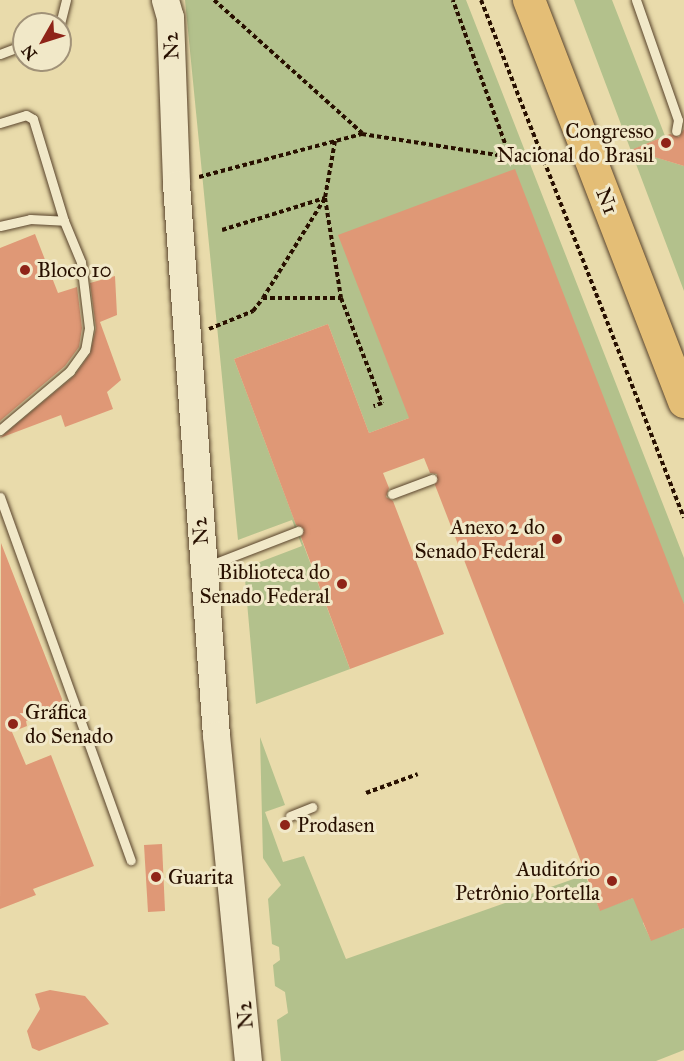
<!DOCTYPE html>
<html>
<head>
<meta charset="utf-8">
<style>
	body { margin:0 }
	#map { position:relative; width:684px; height:1061px; overflow:hidden; background:#e9dbab; font-family:"IM FELL Great Primer",serif }
	div>[style] { position:absolute }
	.green>* { inset:0; background:#b3c18c }
	.building>* { inset:0; background:#df9876 }
	.path>* { height:4px; margin-top:-2px; transform-origin:0; background:repeating-linear-gradient(90deg,#281000 0 4.5px,transparent 0 7.5px) }
	.roads { filter:drop-shadow(0 0 2px #58432b) drop-shadow(0 0 2px #58432b) }
	.service>* { height:9px; margin:-4.5px; padding:0 4.5px; transform-origin:4.5px; border-radius:4.5px; background:#f1e8c8 }
	.secondary>* { height:27px; margin:-13.5px; padding:0 13.5px; transform-origin:13.5px; border-radius:13.5px; background:#f1e8c8 }
	.trunk>* { height:32px; margin:-16px; padding:0 16px; transform-origin:16px; border-radius:16px; background:#e4be76 }
	.path-bridge>* { height:4px; margin-top:-2px; transform-origin:0; background:repeating-linear-gradient(90deg,#281000 0 4.5px,transparent 0 7.5px) }
	.dots>* { width:16px; height:16px; translate:-50% -50%; box-sizing:border-box; border:3px solid #f1e8c8; border-radius:50% }
	span { translate:-50% -50%; white-space:nowrap; text-align:center; line-height:1.15; -webkit-text-stroke:6px #f1e8c8; paint-order:stroke }
	.street-label { font-size:21px; color:#281000 }
	.poi-label { font-size:21px; color:#281000 }
	.right { translate:-100% -50%; text-align:right }
	.left { translate:0 -50%; text-align:left }
	.north { position:absolute; left:12px; top:12px; width:60px; height:60px; box-sizing:border-box; background:#f1e8c8; border:2px solid #a19278; border-radius:50%; rotate:231deg; font-size:16px; font-weight:700; line-height:24px; text-align:center; color:#281000 }
	.north::after { content:''; display:block; margin:auto; width:21px; height:27px; background:#8f2418; clip-path:polygon(50% 0,100% 100%,50% 72%,0 100%) }
</style>
</head>
<body>
<div id="map">
	<div class="green">
		<i style="clip-path:polygon(185px 0,466px 0,684px 558px,684px 604px,409px 418px,369px 433px,328px 324px,234px 359px,350px 669px,256px 704px,244px 568px,302px 546px,292px 520px,238px 540px)"></i>
		<i style="clip-path:polygon(574px 0,612px 0,665px 136px,632px 150px,684px 166px,684px 291px)"></i>
		<i style="clip-path:polygon(260px 737px,285px 805px,265px 812px,283px 862px,304px 856px,346px 959px,585px 875px,600px 910px,665px 886px,643px 923px,651px 940px,684px 928px,684px 1050px,656px 1061px,281px 1061px,277px 1020px,288px 1013px,285px 992px,275px 986px,273px 965px,280px 960px,279px 947px,272px 944px,268px 899px,281px 885px,263px 858px)"></i>
	</div>
	<div class="building">
		<i style="clip-path:polygon(684px 129px,684px 166px,631px 150px,670px 134px,679px 137px)"></i>
		<i style="clip-path:polygon(515px 169px,684px 604px,684px 928px,651px 941px,633px 898px,600px 911px,435px 485px,437px 474px,430px 473px,424px 458px,383px 473px,389px 488px,386px 497px,393px 501px,444px 634px,350px 669px,301px 537px,304px 529px,296px 525px,234px 359px,328px 324px,369px 433px,409px 418px,338px 235px)"></i>
		<i style="clip-path:polygon(35px 234px,58px 293px,77px 287px,82px 328px,79px 347px,65px 366px,0 421px,0 248px)"></i>
		<i style="clip-path:polygon(115px 276px,117px 315px,100px 322px,121px 380px,107px 392px,113px 409px,65px 427px,61px 415px,0 438px,74px 376px,90px 354px,96px 328px,90px 283px)"></i>
		<i style="clip-path:polygon(1px 543px,62px 699px,61px 707px,26px 721px,27px 726px,12px 732px,26px 765px,51px 755px,94px 866px,33px 889px,36px 895px,0 909px)"></i>
		<i style="clip-path:polygon(162px 844px,165px 911px,148px 912px,144px 845px)"></i>
		<i style="clip-path:polygon(50px 990px,85px 996px,109px 1024px,39px 1051px,32px 1048px,27px 1031px,40px 1009px,35px 994px)"></i>
	</div>
	<div class="path">
		<i style="left:214px;top:0;width:199px;rotate:41.9deg"></i>
		<i style="left:481px;top:0;width:556px;rotate:68.6deg"></i>
		<i style="left:335px;top:141px;width:58px;rotate:100deg"></i>
		<i style="left:325px;top:198px;width:101px;rotate:80.9deg"></i>
		<i style="left:341px;top:298px;width:113px;rotate:68.7deg"></i>
		<i style="left:382px;top:403px;width:9px;rotate:159deg"></i>
		<i style="left:199px;top:177px;width:169px;rotate:-14.8deg"></i>
		<i style="left:362px;top:134px;width:150px;rotate:8.8deg"></i>
		<i style="left:510px;top:157px;width:167px;rotate:-110deg"></i>
		<i style="left:222px;top:230px;width:108px;rotate:-17.3deg"></i>
		<i style="left:263px;top:298px;width:118px;rotate:-58.2deg"></i>
		<i style="left:209px;top:329px;width:48px;rotate:-22.2deg"></i>
		<i style="left:253px;top:311px;width:16px;rotate:-52deg"></i>
		<i style="left:263px;top:298px;width:78px"></i>
	</div>
	<div class="roads">
		<div class="service">
			<i style="left:636px;top:0;width:127px;rotate:70.7deg"></i>
			<i style="left:678px;top:120px;width:11px;rotate:100deg"></i>
			<i style="left:60px;top:24px;width:25px;rotate:-76deg"></i>
			<i style="left:0;top:54px;width:26px;rotate:-21deg"></i>
			<i style="left:0;top:123px;width:27px;rotate:-17deg"></i>
			<i style="left:26px;top:115px;width:8px;rotate:30deg"></i>
			<i style="left:33px;top:119px;width:107px;rotate:73.1deg"></i>
			<i style="left:0;top:226px;width:31px;rotate:-13deg"></i>
			<i style="left:30px;top:219px;width:34px;rotate:3deg"></i>
			<i style="left:64px;top:221px;width:44px;rotate:67.5deg"></i>
			<i style="left:81px;top:262px;width:66px;rotate:83.1deg"></i>
			<i style="left:89px;top:328px;width:22px;rotate:100deg"></i>
			<i style="left:85px;top:350px;width:26px;rotate:126deg"></i>
			<i style="left:70px;top:371px;width:92px;rotate:139.9deg"></i>
			<i style="left:392px;top:494px;width:43px;rotate:-20.6deg"></i>
			<i style="left:0;top:497px;width:386px;rotate:70.2deg"></i>
			<i style="left:205px;top:567px;width:100px;rotate:-21.2deg"></i>
			<i style="left:290px;top:816px;width:24px;rotate:-22deg"></i>
		</div>
		<div class="secondary">
			<i style="left:165px;top:0;width:18px;rotate:74deg"></i>
			<i style="left:170px;top:17px;width:167px;rotate:87.9deg"></i>
			<i style="left:176px;top:184px;width:552px;rotate:85.85deg"></i>
			<i style="left:216px;top:735px;width:328px;rotate:84.4deg"></i>
		</div>
		<div class="trunk">
			<i style="left:529px;top:0;width:431px;rotate:68.9deg"></i>
		</div>
	</div>
	<div class="path-bridge">
		<i style="left:366px;top:793px;width:55px;rotate:-20.1deg"></i>
	</div>
	<div class="dots">
		<i style="left:666px;top:143px;background:#8f2418"></i>
		<i style="left:25px;top:270px;background:#8f2418"></i>
		<i style="left:557px;top:539px;background:#8f2418"></i>
		<i style="left:342px;top:584px;background:#8f2418"></i>
		<i style="left:13px;top:724px;background:#8f2418"></i>
		<i style="left:285px;top:825px;background:#8f2418"></i>
		<i style="left:156px;top:877px;background:#8f2418"></i>
		<i style="left:612px;top:881px;background:#8f2418"></i>
	</div>
	<div class="street-label">
		<span style="left:171px;top:46px;rotate:-92deg">N2</span>
		<span style="left:607px;top:201px;rotate:69deg">N1</span>
		<span style="left:200px;top:531px;rotate:-94deg">N2</span>
		<span style="left:245px;top:1015px;rotate:-94deg">N2</span>
	</div>
	<div class="poi-label">
		<span class="right" style="left:654px;top:143px">Congresso<br>Nacional do Brasil</span>
		<span class="left" style="left:37px;top:270px">Bloco 10</span>
		<span class="right" style="left:545px;top:539px">Anexo 2 do<br>Senado Federal</span>
		<span class="right" style="left:330px;top:584px">Biblioteca do<br>Senado Federal</span>
		<span class="left" style="left:25px;top:724px">Gráfica<br>do Senado</span>
		<span class="left" style="left:297px;top:825px">Prodasen</span>
		<span class="right" style="left:600px;top:881px">Auditório<br>Petrônio Portella</span>
		<span class="left" style="left:168px;top:877px">Guarita</span>
	</div>
	<div class="north">N</div>
</div>
</body>
</html>
